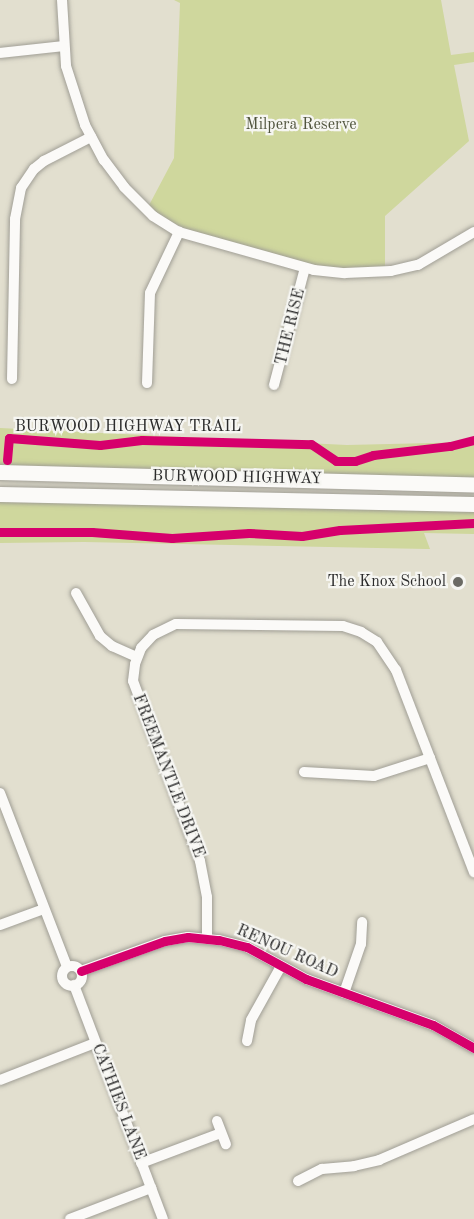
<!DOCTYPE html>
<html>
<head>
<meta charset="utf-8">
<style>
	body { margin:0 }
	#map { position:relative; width:474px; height:1219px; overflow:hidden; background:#e2dfcf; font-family:"Old Standard TT",serif }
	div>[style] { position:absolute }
	.green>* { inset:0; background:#cfd79d }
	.roads { filter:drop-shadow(0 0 2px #a09e95) drop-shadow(0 0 2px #a09e95) }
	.minor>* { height:10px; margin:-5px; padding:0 5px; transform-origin:5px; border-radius:5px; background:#fbfaf8 }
	.minor>.ring { margin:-5px; padding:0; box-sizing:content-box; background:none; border:10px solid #fbfaf8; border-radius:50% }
	.highway>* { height:15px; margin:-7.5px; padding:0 7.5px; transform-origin:7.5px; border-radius:7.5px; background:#fbfaf8 }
	.cycleway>* { height:9px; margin:-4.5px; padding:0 4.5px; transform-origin:4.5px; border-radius:4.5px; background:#d6006c }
	.dots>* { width:16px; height:16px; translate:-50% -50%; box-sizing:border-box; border:3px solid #f6f6f2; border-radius:50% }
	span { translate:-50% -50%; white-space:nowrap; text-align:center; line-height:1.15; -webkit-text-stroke:4.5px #f6f6f2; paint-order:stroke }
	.park-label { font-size:16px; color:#50543d }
	.street-label { font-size:16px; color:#2b2b2b }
	.poi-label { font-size:16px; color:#2b2b2b }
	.right { translate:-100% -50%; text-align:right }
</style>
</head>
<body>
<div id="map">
	<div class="green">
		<i style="clip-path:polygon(174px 0,441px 0,451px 55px,474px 52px,474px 62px,454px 65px,469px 141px,385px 216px,385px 272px,345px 273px,210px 242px,147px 209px,174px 158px,180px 3px)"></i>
		<i style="clip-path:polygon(0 428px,347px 445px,474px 442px,474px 484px,0 472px)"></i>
		<i style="clip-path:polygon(0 494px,474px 504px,474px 534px,424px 533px,430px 549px,427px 549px,84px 542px,0 543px)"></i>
	</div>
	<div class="roads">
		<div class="minor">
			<i style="left:62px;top:0;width:66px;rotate:86.5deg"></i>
			<i style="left:66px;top:66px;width:62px;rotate:72.1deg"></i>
			<i style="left:85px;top:125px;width:40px;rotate:62deg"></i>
			<i style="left:104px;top:160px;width:34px;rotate:53deg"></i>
			<i style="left:124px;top:187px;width:41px;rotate:45deg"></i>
			<i style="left:153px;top:216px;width:31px;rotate:32deg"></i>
			<i style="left:179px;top:232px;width:140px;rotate:15.7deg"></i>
			<i style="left:314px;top:270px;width:31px;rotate:6deg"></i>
			<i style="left:345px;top:273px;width:46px;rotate:-2.5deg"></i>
			<i style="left:391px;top:271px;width:28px;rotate:-13deg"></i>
			<i style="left:418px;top:265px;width:65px;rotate:-30.5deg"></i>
			<i style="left:0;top:53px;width:64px;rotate:-6.2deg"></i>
			<i style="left:12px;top:379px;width:160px;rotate:-88.9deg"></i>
			<i style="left:15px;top:219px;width:32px;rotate:-79deg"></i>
			<i style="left:21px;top:188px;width:23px;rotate:-56deg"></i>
			<i style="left:34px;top:169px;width:13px;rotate:-39deg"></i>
			<i style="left:44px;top:161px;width:53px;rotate:-27.1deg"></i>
			<i style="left:147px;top:383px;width:90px;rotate:-88.1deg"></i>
			<i style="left:150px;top:293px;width:68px;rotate:-64.6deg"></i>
			<i style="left:274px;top:385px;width:121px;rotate:-75.2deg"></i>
			<i style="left:76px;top:593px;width:49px;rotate:60.8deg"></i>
			<i style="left:100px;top:636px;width:16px;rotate:40deg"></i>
			<i style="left:112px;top:646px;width:27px;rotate:24deg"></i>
			<i style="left:304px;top:772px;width:70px;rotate:3.3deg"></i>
			<i style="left:374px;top:776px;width:59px;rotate:-17.8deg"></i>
			<i style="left:0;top:793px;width:186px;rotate:68.9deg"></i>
			<i style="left:0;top:925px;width:47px;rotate:-20deg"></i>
			<i style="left:207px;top:937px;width:40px;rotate:-90deg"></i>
			<i style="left:207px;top:897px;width:37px;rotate:-101deg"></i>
			<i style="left:200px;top:861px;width:192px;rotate:-110.4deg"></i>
			<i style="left:133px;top:681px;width:17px;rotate:-83deg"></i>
			<i style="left:135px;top:664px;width:17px;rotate:-69deg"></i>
			<i style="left:141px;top:648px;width:18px;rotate:-47deg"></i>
			<i style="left:153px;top:635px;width:25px;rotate:-26deg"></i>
			<i style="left:176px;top:624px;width:167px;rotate:0.7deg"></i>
			<i style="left:343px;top:626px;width:19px;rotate:18deg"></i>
			<i style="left:361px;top:632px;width:19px;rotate:32deg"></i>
			<i style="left:377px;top:642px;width:34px;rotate:56deg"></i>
			<i style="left:396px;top:670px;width:217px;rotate:68.9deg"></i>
			<i class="ring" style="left:62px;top:966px;width:10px;height:10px"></i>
			<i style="left:81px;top:971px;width:89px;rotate:-19.7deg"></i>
			<i style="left:165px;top:941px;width:23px;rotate:-10deg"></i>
			<i style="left:188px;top:937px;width:31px;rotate:6deg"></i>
			<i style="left:219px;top:940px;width:29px;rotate:14deg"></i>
			<i style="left:247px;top:947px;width:67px;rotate:28.5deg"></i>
			<i style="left:306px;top:979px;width:135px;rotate:19.9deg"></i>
			<i style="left:433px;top:1025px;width:47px;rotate:29.3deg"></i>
			<i style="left:74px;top:985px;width:250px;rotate:69.2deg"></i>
			<i style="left:344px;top:993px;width:52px;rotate:-70.9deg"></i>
			<i style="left:361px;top:944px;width:22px;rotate:-87deg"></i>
			<i style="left:247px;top:1041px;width:21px;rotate:-79deg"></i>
			<i style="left:251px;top:1020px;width:62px;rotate:-60.9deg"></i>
			<i style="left:0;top:1080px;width:102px;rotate:-21.3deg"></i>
			<i style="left:217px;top:1121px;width:25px;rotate:69deg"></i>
			<i style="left:141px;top:1163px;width:85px;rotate:-20.6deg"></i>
			<i style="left:298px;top:1181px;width:27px;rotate:-27deg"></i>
			<i style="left:322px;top:1169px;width:32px;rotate:-5deg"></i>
			<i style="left:354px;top:1166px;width:26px;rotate:-13deg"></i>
			<i style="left:379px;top:1160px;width:103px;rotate:-23.3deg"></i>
			<i style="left:70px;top:1219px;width:87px;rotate:-20.9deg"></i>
		</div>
		<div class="highway">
			<i style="left:0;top:472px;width:474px;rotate:1.5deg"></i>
			<i style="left:0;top:494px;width:474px;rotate:1.2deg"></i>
		</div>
	</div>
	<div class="cycleway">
		<i style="left:7px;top:460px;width:22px;rotate:-85deg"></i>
		<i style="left:9px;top:438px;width:91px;rotate:4.4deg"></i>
		<i style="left:100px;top:445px;width:42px;rotate:-6.8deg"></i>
		<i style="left:142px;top:440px;width:169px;rotate:1.4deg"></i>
		<i style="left:311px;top:444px;width:30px;rotate:34deg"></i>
		<i style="left:336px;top:461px;width:19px"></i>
		<i style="left:355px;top:461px;width:19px;rotate:-18deg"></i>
		<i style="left:373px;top:455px;width:78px;rotate:-6.7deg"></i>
		<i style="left:450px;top:446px;width:25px;rotate:-14deg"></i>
		<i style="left:0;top:532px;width:92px"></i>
		<i style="left:92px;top:532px;width:80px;rotate:4.3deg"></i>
		<i style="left:172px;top:538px;width:77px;rotate:-3.7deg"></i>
		<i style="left:249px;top:533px;width:53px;rotate:3.2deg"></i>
		<i style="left:302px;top:536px;width:38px;rotate:-9deg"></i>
		<i style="left:340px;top:530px;width:134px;rotate:-3deg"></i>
		<i style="left:81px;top:971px;width:89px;rotate:-19.7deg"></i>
		<i style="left:165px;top:941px;width:23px;rotate:-10deg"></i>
		<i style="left:188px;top:937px;width:31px;rotate:6deg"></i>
		<i style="left:219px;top:940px;width:29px;rotate:14deg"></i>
		<i style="left:247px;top:947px;width:67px;rotate:28.5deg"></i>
		<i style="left:306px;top:979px;width:135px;rotate:19.9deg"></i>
		<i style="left:433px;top:1025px;width:47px;rotate:29.3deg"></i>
	</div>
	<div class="dots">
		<i style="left:458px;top:582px;background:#6b6a64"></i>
	</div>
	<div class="park-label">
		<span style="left:301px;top:125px">Milpera Reserve</span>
	</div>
	<div class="street-label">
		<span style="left:291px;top:327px;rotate:-76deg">THE RISE</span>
		<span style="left:128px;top:427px">BURWOOD HIGHWAY TRAIL</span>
		<span style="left:237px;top:478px;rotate:1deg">BURWOOD HIGHWAY</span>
		<span style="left:168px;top:776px;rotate:69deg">FREEMANTLE DRIVE</span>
		<span style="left:287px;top:952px;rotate:24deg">RENOU ROAD</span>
		<span style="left:118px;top:1102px;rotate:69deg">CATHIES LANE</span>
	</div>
	<div class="poi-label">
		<span class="right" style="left:446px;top:582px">The Knox School</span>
	</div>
</div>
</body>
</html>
